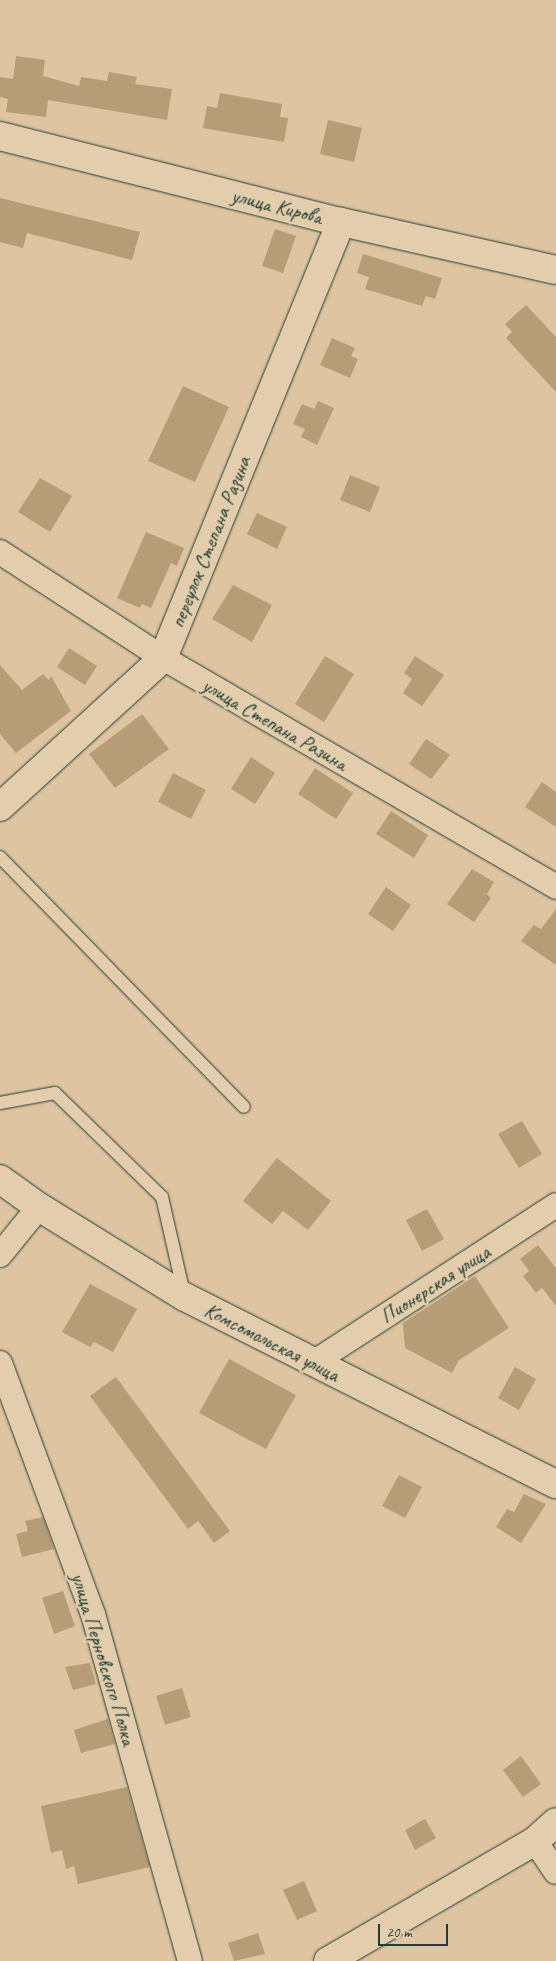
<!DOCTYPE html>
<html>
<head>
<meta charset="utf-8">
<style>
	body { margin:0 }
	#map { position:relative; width:556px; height:1961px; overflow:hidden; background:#dec4a0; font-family:Caveat,sans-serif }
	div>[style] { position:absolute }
	.building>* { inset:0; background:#b69d78 }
	.roads { filter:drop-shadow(0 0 1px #1f3d34) drop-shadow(0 0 1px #1f3d34) }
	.lane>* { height:12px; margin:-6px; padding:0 6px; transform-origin:6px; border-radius:6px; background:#e3cdac }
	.street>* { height:24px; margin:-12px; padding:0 12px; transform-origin:12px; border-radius:12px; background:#e3cdac }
	.secondary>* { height:28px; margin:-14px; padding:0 14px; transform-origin:14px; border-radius:14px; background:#e3cdac }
	.primary>* { height:28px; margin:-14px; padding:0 14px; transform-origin:14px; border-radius:14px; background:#e3cdac }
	span { translate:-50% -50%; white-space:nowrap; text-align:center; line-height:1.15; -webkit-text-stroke:5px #e3cdac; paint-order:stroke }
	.street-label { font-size:21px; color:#1f3d34 }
	.scale { position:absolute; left:378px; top:1924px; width:70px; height:22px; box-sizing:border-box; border:2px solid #1f3d34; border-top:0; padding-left:6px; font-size:15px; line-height:18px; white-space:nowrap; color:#1f3d34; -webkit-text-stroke:4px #e3cdac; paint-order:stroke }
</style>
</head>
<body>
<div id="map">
	<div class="building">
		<i style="clip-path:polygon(16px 56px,45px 60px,43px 76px,79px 86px,81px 77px,107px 81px,109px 72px,137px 77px,135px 84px,172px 89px,167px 120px,48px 100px,46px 117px,6px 112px,8px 99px,0 97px,0 77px,13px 79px)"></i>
		<i style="clip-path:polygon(220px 93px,282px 104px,280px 117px,288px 118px,284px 142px,203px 128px,207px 106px,217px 108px)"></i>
		<i style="clip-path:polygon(328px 120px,362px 128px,354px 162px,320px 154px)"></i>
		<i style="clip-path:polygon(0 198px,140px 232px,132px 260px,27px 233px,23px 248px,0 242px)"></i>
		<i style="clip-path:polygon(275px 229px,296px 236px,283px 273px,262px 266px)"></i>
		<i style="clip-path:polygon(363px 254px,442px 278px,435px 299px,426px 296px,422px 306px,365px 289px,369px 277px,357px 273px)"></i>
		<i style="clip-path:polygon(526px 305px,556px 337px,556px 392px,506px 338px,512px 332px,505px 324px)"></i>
		<i style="clip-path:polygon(332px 338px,355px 348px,351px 356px,358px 359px,350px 378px,320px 365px)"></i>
		<i style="clip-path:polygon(183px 386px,229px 407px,195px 482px,148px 461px)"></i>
		<i style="clip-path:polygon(318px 401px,334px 408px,317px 445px,301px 437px,305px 429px,293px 424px,302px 404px,314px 409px)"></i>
		<i style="clip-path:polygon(350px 475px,380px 487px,370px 512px,340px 500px)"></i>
		<i style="clip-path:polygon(40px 478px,72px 496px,50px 532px,18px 512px)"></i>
		<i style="clip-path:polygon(257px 513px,287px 527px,277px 549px,247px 534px)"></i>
		<i style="clip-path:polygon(146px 532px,184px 548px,177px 566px,171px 563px,151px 608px,142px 604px,140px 608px,117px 598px)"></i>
		<i style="clip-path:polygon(233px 585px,272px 605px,252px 642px,212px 619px)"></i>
		<i style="clip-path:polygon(69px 648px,97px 666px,85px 685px,57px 667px)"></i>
		<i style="clip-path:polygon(325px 656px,354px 674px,324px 722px,295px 704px)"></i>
		<i style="clip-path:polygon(415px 656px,444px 675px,422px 706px,403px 693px,412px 679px,404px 673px)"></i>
		<i style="clip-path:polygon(0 665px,22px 690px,43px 674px,49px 680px,51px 676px,71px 711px,16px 753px,0 734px)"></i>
		<i style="clip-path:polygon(142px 714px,169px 749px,115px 788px,89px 754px)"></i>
		<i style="clip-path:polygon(426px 739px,450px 755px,431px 779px,409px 764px)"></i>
		<i style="clip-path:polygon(251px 757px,275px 773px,255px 804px,231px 789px)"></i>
		<i style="clip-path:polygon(315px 768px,353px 793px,336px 819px,298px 794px)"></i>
		<i style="clip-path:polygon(173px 773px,206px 790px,191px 819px,158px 802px)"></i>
		<i style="clip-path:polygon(542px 782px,556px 792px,556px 827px,525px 807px)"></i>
		<i style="clip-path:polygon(391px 811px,428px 835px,414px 858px,376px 834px)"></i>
		<i style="clip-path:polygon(472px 869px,494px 882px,487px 894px,491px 898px,474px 922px,447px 904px)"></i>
		<i style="clip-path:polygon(386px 887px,411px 905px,393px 931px,368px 914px)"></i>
		<i style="clip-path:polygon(556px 909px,556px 965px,521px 941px,534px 925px,541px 929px)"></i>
		<i style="clip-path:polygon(522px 1121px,542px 1154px,519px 1168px,498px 1134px)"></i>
		<i style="clip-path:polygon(277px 1158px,331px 1201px,308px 1230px,283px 1211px,272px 1224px,243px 1201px)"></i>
		<i style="clip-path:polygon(427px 1209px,444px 1239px,422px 1251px,406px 1220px)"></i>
		<i style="clip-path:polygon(538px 1245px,556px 1268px,556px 1306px,542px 1288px,536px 1293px,523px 1276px,529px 1271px,520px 1259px)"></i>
		<i style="clip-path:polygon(475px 1276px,509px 1328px,459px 1360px,452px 1373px,405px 1348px,403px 1323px)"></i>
		<i style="clip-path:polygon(90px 1284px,137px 1309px,113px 1352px,94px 1342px,90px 1347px,62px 1332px)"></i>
		<i style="clip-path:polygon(229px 1359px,296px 1395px,266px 1449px,199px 1413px)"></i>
		<i style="clip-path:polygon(515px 1367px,536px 1379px,519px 1410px,498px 1398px)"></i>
		<i style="clip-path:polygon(116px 1377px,230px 1531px,214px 1543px,198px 1521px,188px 1529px,90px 1396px)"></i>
		<i style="clip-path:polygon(399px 1475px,422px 1487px,405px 1518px,382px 1506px)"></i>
		<i style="clip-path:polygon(524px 1494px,546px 1504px,521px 1543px,496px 1527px,507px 1509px,514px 1512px)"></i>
		<i style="clip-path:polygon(43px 1517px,54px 1549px,22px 1557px,16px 1534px,28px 1531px,25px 1521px)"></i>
		<i style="clip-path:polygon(63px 1591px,75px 1626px,54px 1634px,42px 1598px)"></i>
		<i style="clip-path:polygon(90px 1663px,96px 1684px,73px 1690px,65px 1667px)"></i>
		<i style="clip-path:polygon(182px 1688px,191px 1717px,165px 1725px,156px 1696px)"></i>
		<i style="clip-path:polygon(108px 1719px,115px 1744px,81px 1753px,74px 1730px)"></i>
		<i style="clip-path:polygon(521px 1756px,541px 1784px,523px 1797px,503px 1770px)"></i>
		<i style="clip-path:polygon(127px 1787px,150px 1867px,78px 1884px,74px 1866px,66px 1869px,62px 1850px,51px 1853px,41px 1806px)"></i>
		<i style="clip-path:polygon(425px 1819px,436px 1838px,415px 1850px,405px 1830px)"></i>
		<i style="clip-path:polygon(304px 1881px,317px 1911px,297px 1920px,283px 1890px)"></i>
		<i style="clip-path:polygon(258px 1933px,265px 1954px,234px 1961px,228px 1943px)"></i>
	</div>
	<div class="roads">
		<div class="lane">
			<i style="left:0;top:857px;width:349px;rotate:45.7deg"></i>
			<i style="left:0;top:1103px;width:56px;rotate:-10.3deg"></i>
			<i style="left:55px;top:1093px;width:149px;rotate:44.2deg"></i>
			<i style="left:162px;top:1197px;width:99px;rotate:77.2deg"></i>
		</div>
		<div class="street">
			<i style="left:0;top:552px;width:194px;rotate:33deg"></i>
			<i style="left:163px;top:658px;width:455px;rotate:30.2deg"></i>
			<i style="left:0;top:1255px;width:62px;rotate:-50.9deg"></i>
			<i style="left:0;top:1363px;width:268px;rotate:69.7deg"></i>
			<i style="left:93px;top:1614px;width:360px;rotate:74.4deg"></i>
			<i style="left:313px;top:1363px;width:290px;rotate:-33deg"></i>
			<i style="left:535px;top:1841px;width:37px;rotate:56deg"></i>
		</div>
		<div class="secondary">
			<i style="left:0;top:136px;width:352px;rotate:14.2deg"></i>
			<i style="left:341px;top:222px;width:220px;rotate:12.6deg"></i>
			<i style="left:0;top:807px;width:221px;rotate:-42.4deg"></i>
			<i style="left:163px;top:658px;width:471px;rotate:-67.8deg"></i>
			<i style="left:328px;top:1961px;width:239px;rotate:-30.1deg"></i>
			<i style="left:535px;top:1841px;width:28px;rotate:-42deg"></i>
		</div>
		<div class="primary">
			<i style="left:0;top:1179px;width:48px;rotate:35.7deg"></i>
			<i style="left:39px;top:1207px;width:172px;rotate:31.7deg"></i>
			<i style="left:185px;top:1297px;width:415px;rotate:26.8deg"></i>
		</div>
	</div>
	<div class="street-label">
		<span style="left:277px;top:206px;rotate:14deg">улица Кирова</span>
		<span style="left:210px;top:542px;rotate:-68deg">переулок Степана Разина</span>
		<span style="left:275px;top:724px;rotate:30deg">улица Степана Разина</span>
		<span style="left:435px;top:1284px;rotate:-33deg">Пионерская улица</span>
		<span style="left:272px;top:1342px;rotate:27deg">Комсомольская улица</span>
		<span style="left:104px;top:1659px;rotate:73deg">улица Перновского Полка</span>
	</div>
	<div class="scale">20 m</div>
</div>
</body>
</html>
